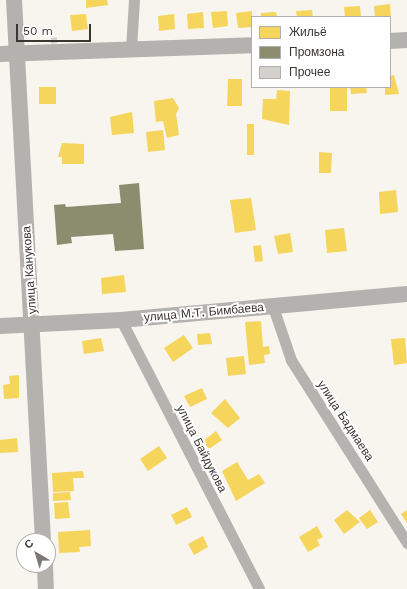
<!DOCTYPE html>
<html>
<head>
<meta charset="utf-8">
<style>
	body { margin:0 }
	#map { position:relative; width:407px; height:589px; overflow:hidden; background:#f8f4ee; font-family:"Work Sans",sans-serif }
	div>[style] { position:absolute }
	.homes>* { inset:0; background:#f6d55c }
	.industry>* { inset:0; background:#8c8c6e }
	.building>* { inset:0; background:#d5d2ce }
	.street>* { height:11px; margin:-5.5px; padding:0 5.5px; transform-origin:5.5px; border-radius:5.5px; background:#b4b3b0 }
	.secondary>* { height:16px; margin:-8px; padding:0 8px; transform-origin:8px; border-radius:8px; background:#b4b2ae }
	span { translate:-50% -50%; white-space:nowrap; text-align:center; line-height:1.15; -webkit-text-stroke:4px #fff; paint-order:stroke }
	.street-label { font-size:12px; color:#3a3733 }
	.legend { position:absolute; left:251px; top:16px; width:140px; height:72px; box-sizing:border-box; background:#fff; border:1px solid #b0afad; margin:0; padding:5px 7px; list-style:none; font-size:12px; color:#3a3733 }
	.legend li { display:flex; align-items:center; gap:8px; height:20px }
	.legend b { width:20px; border:1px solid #b0afad }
	.north { position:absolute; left:16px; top:533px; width:40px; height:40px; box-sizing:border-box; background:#fff; border:1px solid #b0afad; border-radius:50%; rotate:322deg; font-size:11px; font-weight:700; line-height:16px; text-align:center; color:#3a3733 }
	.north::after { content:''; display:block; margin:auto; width:14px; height:18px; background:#7c7974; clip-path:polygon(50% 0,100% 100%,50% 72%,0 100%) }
	.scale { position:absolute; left:16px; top:24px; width:75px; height:18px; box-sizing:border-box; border:2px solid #3a3733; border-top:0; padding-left:5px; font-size:12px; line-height:14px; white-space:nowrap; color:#3a3733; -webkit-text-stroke:3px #fff; paint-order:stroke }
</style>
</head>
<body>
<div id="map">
	<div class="homes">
		<i style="clip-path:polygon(86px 0,107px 0,108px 5px,86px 8px)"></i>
		<i style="clip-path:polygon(390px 4px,391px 19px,375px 17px,374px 6px)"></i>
		<i style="clip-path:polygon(360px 6px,361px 17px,345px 17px,344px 7px)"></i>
		<i style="clip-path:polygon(312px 10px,313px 17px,297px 17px,296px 11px)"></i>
		<i style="clip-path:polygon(227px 11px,228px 26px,213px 28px,211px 12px)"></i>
		<i style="clip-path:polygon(252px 11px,252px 27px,238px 28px,236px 13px)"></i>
		<i style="clip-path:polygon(203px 12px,204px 28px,188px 29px,187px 14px)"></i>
		<i style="clip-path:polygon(276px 12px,277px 17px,261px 17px,261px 13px)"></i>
		<i style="clip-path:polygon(86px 14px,88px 29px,72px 31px,70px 15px)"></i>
		<i style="clip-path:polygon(174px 14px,175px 29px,159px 31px,158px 16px)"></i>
		<i style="clip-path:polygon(394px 75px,399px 94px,385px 95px,385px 87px,390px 87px,390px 76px)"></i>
		<i style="clip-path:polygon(228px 79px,242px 79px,242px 106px,227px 106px)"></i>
		<i style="clip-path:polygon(39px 87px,56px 87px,56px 104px,39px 104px)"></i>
		<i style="clip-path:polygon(350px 87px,366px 87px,367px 93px,351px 94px)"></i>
		<i style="clip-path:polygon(330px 88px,347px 88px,347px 111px,330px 111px)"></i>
		<i style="clip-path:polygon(277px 90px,290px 91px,289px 125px,262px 119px,263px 99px,276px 99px)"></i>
		<i style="clip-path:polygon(173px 98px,179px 108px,176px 114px,179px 135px,167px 138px,163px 121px,156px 122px,154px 101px)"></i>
		<i style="clip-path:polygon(132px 112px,134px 133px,112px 135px,110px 117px)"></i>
		<i style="clip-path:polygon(247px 124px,254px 124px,254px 155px,247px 155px)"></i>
		<i style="clip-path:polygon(163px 130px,165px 150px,148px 152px,146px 132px)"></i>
		<i style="clip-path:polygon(62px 143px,84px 144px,84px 164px,62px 164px,62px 157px,58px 157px)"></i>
		<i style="clip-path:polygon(319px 152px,332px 153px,331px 173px,319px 173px)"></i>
		<i style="clip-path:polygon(396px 190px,398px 212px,380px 214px,379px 192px)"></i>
		<i style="clip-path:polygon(251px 198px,256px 230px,235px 233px,230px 200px)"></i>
		<i style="clip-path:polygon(344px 228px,347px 251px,327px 253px,325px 230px)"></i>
		<i style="clip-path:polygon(290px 233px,293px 252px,278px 254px,274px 236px)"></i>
		<i style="clip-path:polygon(261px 245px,263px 261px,255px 262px,253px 246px)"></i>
		<i style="clip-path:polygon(124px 275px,126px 292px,102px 294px,101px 278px)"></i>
		<i style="clip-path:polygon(261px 321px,263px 347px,269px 346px,270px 354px,264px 355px,265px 363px,249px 365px,245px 322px)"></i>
		<i style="clip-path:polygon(210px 333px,212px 344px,198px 345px,197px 334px)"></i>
		<i style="clip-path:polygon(184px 335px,193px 348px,173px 362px,164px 348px)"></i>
		<i style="clip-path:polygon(101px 338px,104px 351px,84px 354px,82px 341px)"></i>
		<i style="clip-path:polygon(405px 338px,407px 363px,394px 365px,391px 339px)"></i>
		<i style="clip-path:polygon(244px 356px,246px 374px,228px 376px,226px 358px)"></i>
		<i style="clip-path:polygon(19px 375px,19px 398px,4px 399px,3px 385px,10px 384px,9px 376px)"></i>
		<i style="clip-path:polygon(202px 388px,207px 399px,190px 407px,184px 396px)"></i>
		<i style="clip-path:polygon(225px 399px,240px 418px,228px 428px,211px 413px)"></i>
		<i style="clip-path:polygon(216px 431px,222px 440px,209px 449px,203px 441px)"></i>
		<i style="clip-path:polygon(17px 438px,18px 452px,0 453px,0 440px)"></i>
		<i style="clip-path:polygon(159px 446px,167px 458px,148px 471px,140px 459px)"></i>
		<i style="clip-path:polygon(237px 462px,248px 480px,259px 474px,265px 483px,236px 501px,222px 471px)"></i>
		<i style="clip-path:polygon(83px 471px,84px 478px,73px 478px,74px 491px,53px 492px,52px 473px)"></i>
		<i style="clip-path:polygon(70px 492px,71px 500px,53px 501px,53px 493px)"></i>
		<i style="clip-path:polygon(68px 502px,70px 518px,55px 519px,54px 503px)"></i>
		<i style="clip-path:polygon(187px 507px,192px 517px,176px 525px,171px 515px)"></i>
		<i style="clip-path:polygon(347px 510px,360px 522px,344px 534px,334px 520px)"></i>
		<i style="clip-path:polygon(370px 510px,378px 522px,367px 529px,359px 518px)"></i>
		<i style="clip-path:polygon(407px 510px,407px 523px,401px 514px)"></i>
		<i style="clip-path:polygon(317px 526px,323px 537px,317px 540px,320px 545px,308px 552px,299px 537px)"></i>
		<i style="clip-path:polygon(90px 530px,91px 546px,79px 547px,80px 552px,59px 553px,58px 532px)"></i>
		<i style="clip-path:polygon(203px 536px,208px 547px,194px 555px,188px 544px)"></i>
	</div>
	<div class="industry">
		<i style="clip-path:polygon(139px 183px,144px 249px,115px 251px,113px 234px,71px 237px,72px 243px,57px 245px,54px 205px,65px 204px,66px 207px,121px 203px,119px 185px)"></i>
	</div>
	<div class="building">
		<i style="clip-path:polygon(57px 37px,57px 43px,51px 44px,51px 38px)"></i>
	</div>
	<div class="street">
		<i style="left:131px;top:49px;width:49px;rotate:-86.5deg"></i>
		<i style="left:273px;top:307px;width:56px;rotate:71.2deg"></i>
		<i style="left:291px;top:360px;width:217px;rotate:57.6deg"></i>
		<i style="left:121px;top:320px;width:302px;rotate:62.8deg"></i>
	</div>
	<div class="secondary">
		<i style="left:14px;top:0;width:542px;rotate:86.93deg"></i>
		<i style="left:390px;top:41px;width:17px;rotate:-3deg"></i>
		<i style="left:0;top:54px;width:252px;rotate:-2deg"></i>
		<i style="left:0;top:326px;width:121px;rotate:-2.8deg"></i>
		<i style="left:121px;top:320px;width:287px;rotate:-5.2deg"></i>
		<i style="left:45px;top:565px;width:24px;rotate:88deg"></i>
	</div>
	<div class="street-label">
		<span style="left:30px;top:270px;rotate:-94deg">улица Канукова</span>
		<span style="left:204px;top:313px;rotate:-5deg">улица М.Т. Бимбаева</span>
		<span style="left:345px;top:421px;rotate:57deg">улица Бадмаева</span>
		<span style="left:201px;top:449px;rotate:63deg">улица Байдукова</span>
	</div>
	<ul class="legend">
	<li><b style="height:11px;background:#f6d55c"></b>Жильё</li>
	<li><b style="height:11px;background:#8c8c6e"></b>Промзона</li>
	<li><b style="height:11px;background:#d5d2ce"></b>Прочее</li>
	</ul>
	<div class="north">С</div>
	<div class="scale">50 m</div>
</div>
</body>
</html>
